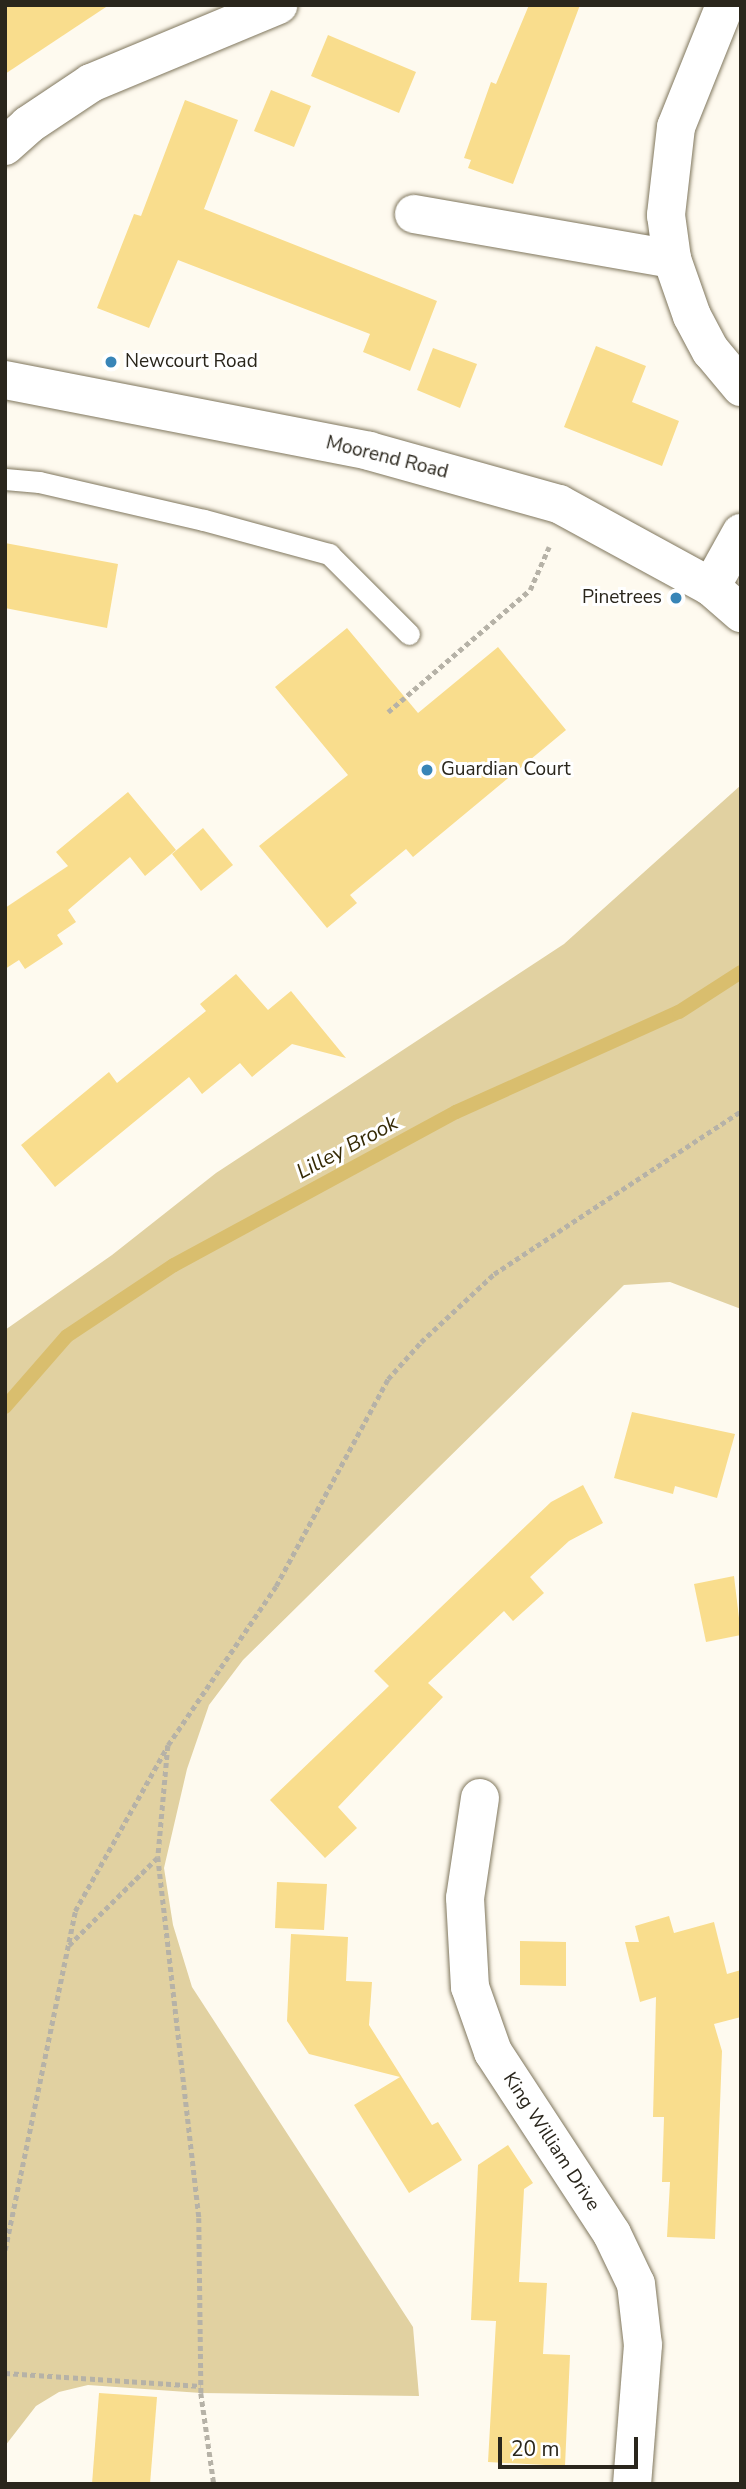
<!DOCTYPE html>
<html>
<head>
<meta charset="utf-8">
<style>
	body { margin:0 }
	#map { position:relative; width:746px; height:2489px; overflow:hidden; background:#fefaef; font-family:"Nunito Sans",sans-serif }
	div>[style] { position:absolute }
	.green>* { inset:0; background:#e1d1a1 }
	.stream>* { height:14px; margin:-7px; padding:0 7px; transform-origin:7px; border-radius:7px; background:#d9be6e }
	.building>* { inset:0; background:#f9dd8d }
	.path>* { height:4.5px; margin-top:-2.25px; transform-origin:0; background:repeating-linear-gradient(90deg,#b6b2a7 0 5px,transparent 0 8.5px) }
	.roads { filter:drop-shadow(0 0 2px #80775e) drop-shadow(0 0 2px #80775e) }
	.service>* { height:21px; margin:-10.5px; padding:0 10.5px; transform-origin:10.5px; border-radius:10.5px; background:#fff }
	.minor>* { height:38px; margin:-19px; padding:0 19px; transform-origin:19px; border-radius:19px; background:#fff }
	.tertiary>* { height:38px; margin:-19px; padding:0 19px; transform-origin:19px; border-radius:19px; background:#fff }
	.dots>* { width:19px; height:19px; translate:-50% -50%; box-sizing:border-box; border:4px solid #fff; border-radius:50% }
	span { translate:-50% -50%; white-space:nowrap; text-align:center; line-height:1.15; -webkit-text-stroke:6px #fff; paint-order:stroke }
	.poi-label { font-size:19px; color:#2a261c }
	.left { translate:0 -50%; text-align:left }
	.right { translate:-100% -50%; text-align:right }
	.street-label { font-size:19px; color:#2a261c }
	.water-label { font-size:21px; color:#352a05; font-style:italic }
	.frame { position:absolute; inset:0; border:7px solid #2a261c; pointer-events:none }
	.scale { position:absolute; left:498px; top:2437px; width:140px; height:32px; box-sizing:border-box; border:4px solid #2a261c; border-top:0; padding-left:9px; font-size:21px; line-height:24px; white-space:nowrap; color:#2a261c; -webkit-text-stroke:5px #fff; paint-order:stroke }
</style>
</head>
<body>
<div id="map">
	<div class="green">
		<i style="clip-path:polygon(741px 785px,741px 1309px,670px 1282px,624px 1285px,243px 1660px,209px 1705px,187px 1769px,164px 1868px,173px 1925px,192px 1987px,413px 2327px,419px 2396px,201px 2393px,88px 2385px,59px 2392px,36px 2406px,5px 2446px,5px 1330px,112px 1255px,216px 1173px,564px 944px)"></i>
	</div>
	<div class="stream">
		<i style="left:5px;top:1407px;width:94px;rotate:-48.9deg"></i>
		<i style="left:67px;top:1336px;width:128px;rotate:-33.6deg"></i>
		<i style="left:174px;top:1265px;width:321px;rotate:-28.5deg"></i>
		<i style="left:456px;top:1112px;width:244px;rotate:-24.2deg"></i>
		<i style="left:679px;top:1012px;width:74px;rotate:-32.8deg"></i>
	</div>
	<div class="building">
		<i style="clip-path:polygon(5px 5px,109px 5px,5px 74px)"></i>
		<i style="clip-path:polygon(529px 5px,580px 5px,513px 184px,468px 168px,471px 160px,464px 158px,491px 82px,496px 84px)"></i>
		<i style="clip-path:polygon(328px 35px,416px 72px,399px 113px,311px 76px)"></i>
		<i style="clip-path:polygon(271px 90px,311px 106px,294px 147px,254px 131px)"></i>
		<i style="clip-path:polygon(185px 100px,238px 120px,204px 209px,437px 301px,410px 371px,363px 352px,370px 334px,178px 260px,149px 328px,97px 308px,134px 214px,141px 216px)"></i>
		<i style="clip-path:polygon(596px 346px,646px 366px,632px 402px,679px 421px,662px 466px,564px 427px)"></i>
		<i style="clip-path:polygon(433px 348px,477px 364px,460px 408px,417px 390px)"></i>
		<i style="clip-path:polygon(5px 543px,118px 564px,107px 628px,5px 608px)"></i>
		<i style="clip-path:polygon(347px 628px,418px 713px,498px 647px,566px 730px,413px 857px,406px 849px,350px 895px,357px 903px,327px 928px,259px 846px,348px 775px,275px 687px)"></i>
		<i style="clip-path:polygon(128px 792px,176px 850px,145px 876px,130px 857px,68px 910px,76px 922px,57px 935px,63px 944px,25px 969px,19px 960px,5px 969px,5px 908px,68px 866px,56px 852px)"></i>
		<i style="clip-path:polygon(203px 828px,233px 865px,201px 891px,172px 854px)"></i>
		<i style="clip-path:polygon(236px 974px,268px 1010px,291px 991px,346px 1058px,292px 1044px,252px 1077px,240px 1063px,202px 1094px,189px 1077px,55px 1187px,21px 1145px,109px 1072px,117px 1083px,206px 1011px,200px 1004px)"></i>
		<i style="clip-path:polygon(632px 1412px,735px 1434px,717px 1498px,675px 1486px,673px 1494px,614px 1478px)"></i>
		<i style="clip-path:polygon(583px 1485px,603px 1523px,569px 1541px,530px 1577px,544px 1593px,513px 1621px,504px 1611px,428px 1683px,443px 1697px,338px 1807px,357px 1828px,325px 1858px,270px 1800px,389px 1686px,374px 1671px,551px 1502px)"></i>
		<i style="clip-path:polygon(734px 1576px,741px 1635px,706px 1642px,694px 1584px)"></i>
		<i style="clip-path:polygon(277px 1882px,327px 1884px,324px 1930px,275px 1928px)"></i>
		<i style="clip-path:polygon(669px 1916px,674px 1933px,714px 1922px,727px 1974px,741px 1970px,741px 2017px,714px 2024px,722px 2051px,715px 2239px,667px 2237px,670px 2182px,662px 2182px,664px 2117px,653px 2117px,656px 1997px,640px 2002px,625px 1942px,639px 1942px,635px 1926px)"></i>
		<i style="clip-path:polygon(291px 1934px,348px 1937px,346px 1981px,372px 1982px,369px 2025px,432px 2125px,438px 2122px,462px 2160px,409px 2193px,354px 2105px,400px 2077px,309px 2054px,287px 2021px)"></i>
		<i style="clip-path:polygon(520px 1941px,566px 1942px,566px 1986px,520px 1985px)"></i>
		<i style="clip-path:polygon(508px 2145px,533px 2183px,524px 2189px,519px 2282px,547px 2283px,543px 2354px,570px 2355px,565px 2466px,488px 2462px,496px 2321px,471px 2320px,478px 2165px)"></i>
		<i style="clip-path:polygon(99px 2393px,157px 2397px,150px 2484px,92px 2484px)"></i>
	</div>
	<div class="path">
		<i style="left:388px;top:712px;width:187px;rotate:-40.7deg"></i>
		<i style="left:530px;top:590px;width:47px;rotate:-66.2deg"></i>
		<i style="left:168px;top:1746px;width:111px;rotate:95.1deg"></i>
		<i style="left:158px;top:1857px;width:363px;rotate:83.5deg"></i>
		<i style="left:199px;top:2218px;width:175px;rotate:89.3deg"></i>
		<i style="left:201px;top:2393px;width:92px;rotate:81.9deg"></i>
		<i style="left:69px;top:1945px;width:124px;rotate:-44.7deg"></i>
		<i style="left:5px;top:2250px;width:346px;rotate:-78.3deg"></i>
		<i style="left:75px;top:1911px;width:190px;rotate:-60.7deg"></i>
		<i style="left:168px;top:1745px;width:192px;rotate:-55.8deg"></i>
		<i style="left:276px;top:1586px;width:235px;rotate:-61.6deg"></i>
		<i style="left:388px;top:1379px;width:50px;rotate:-48.3deg"></i>
		<i style="left:421px;top:1342px;width:100px;rotate:-43deg"></i>
		<i style="left:494px;top:1274px;width:296px;rotate:-33.4deg"></i>
		<i style="left:5px;top:2373px;width:196px;rotate:3.8deg"></i>
	</div>
	<div class="roads">
		<div class="service">
			<i style="left:5px;top:479px;width:34px;rotate:5deg"></i>
			<i style="left:39px;top:482px;width:169px;rotate:13deg"></i>
			<i style="left:204px;top:520px;width:130px;rotate:15.2deg"></i>
			<i style="left:329px;top:554px;width:113px;rotate:45deg"></i>
		</div>
		<div class="minor">
			<i style="left:725px;top:5px;width:131px;rotate:111.9deg"></i>
			<i style="left:676px;top:127px;width:89px;rotate:96.5deg"></i>
			<i style="left:666px;top:215px;width:44px;rotate:82.2deg"></i>
			<i style="left:672px;top:259px;width:60px;rotate:70.7deg"></i>
			<i style="left:692px;top:316px;width:40px;rotate:62deg"></i>
			<i style="left:711px;top:351px;width:47px;rotate:50.2deg"></i>
			<i style="left:5px;top:146px;width:31px;rotate:-42deg"></i>
			<i style="left:28px;top:125px;width:76px;rotate:-33.7deg"></i>
			<i style="left:91px;top:83px;width:203px;rotate:-22.6deg"></i>
			<i style="left:414px;top:214px;width:262px;rotate:9.9deg"></i>
			<i style="left:711px;top:587px;width:62px;rotate:-60.9deg"></i>
			<i style="left:480px;top:1798px;width:101px;rotate:98.5deg"></i>
			<i style="left:465px;top:1898px;width:89px;rotate:86.8deg"></i>
			<i style="left:470px;top:1987px;width:69px;rotate:70.5deg"></i>
			<i style="left:493px;top:2052px;width:217px;rotate:56.8deg"></i>
			<i style="left:612px;top:2234px;width:55px;rotate:64.4deg"></i>
			<i style="left:636px;top:2284px;width:61px;rotate:83.5deg"></i>
			<i style="left:643px;top:2345px;width:139px;rotate:94.5deg"></i>
		</div>
		<div class="tertiary">
			<i style="left:5px;top:380px;width:371px;rotate:11deg"></i>
			<i style="left:369px;top:451px;width:197px;rotate:15.6deg"></i>
			<i style="left:559px;top:504px;width:173px;rotate:28.6deg"></i>
			<i style="left:711px;top:587px;width:40px;rotate:41deg"></i>
		</div>
	</div>
	<div class="dots">
		<i style="left:111px;top:362px;background:#3885b7"></i>
		<i style="left:676px;top:598px;background:#3885b7"></i>
		<i style="left:427px;top:770px;background:#3885b7"></i>
	</div>
	<div class="poi-label">
		<span class="left" style="left:125px;top:362px">Newcourt Road</span>
		<span class="right" style="left:662px;top:598px">Pinetrees</span>
		<span class="left" style="left:441px;top:770px">Guardian Court</span>
	</div>
	<div class="street-label">
		<span style="left:387px;top:458px;rotate:14deg">Moorend Road</span>
		<span style="left:551px;top:2142px;rotate:57deg">King William Drive</span>
	</div>
	<div class="water-label">
		<span style="left:347px;top:1147px;rotate:-28deg">Lilley Brook</span>
	</div>
	<div class="frame"></div>
	<div class="scale">20 m</div>
</div>
</body>
</html>
